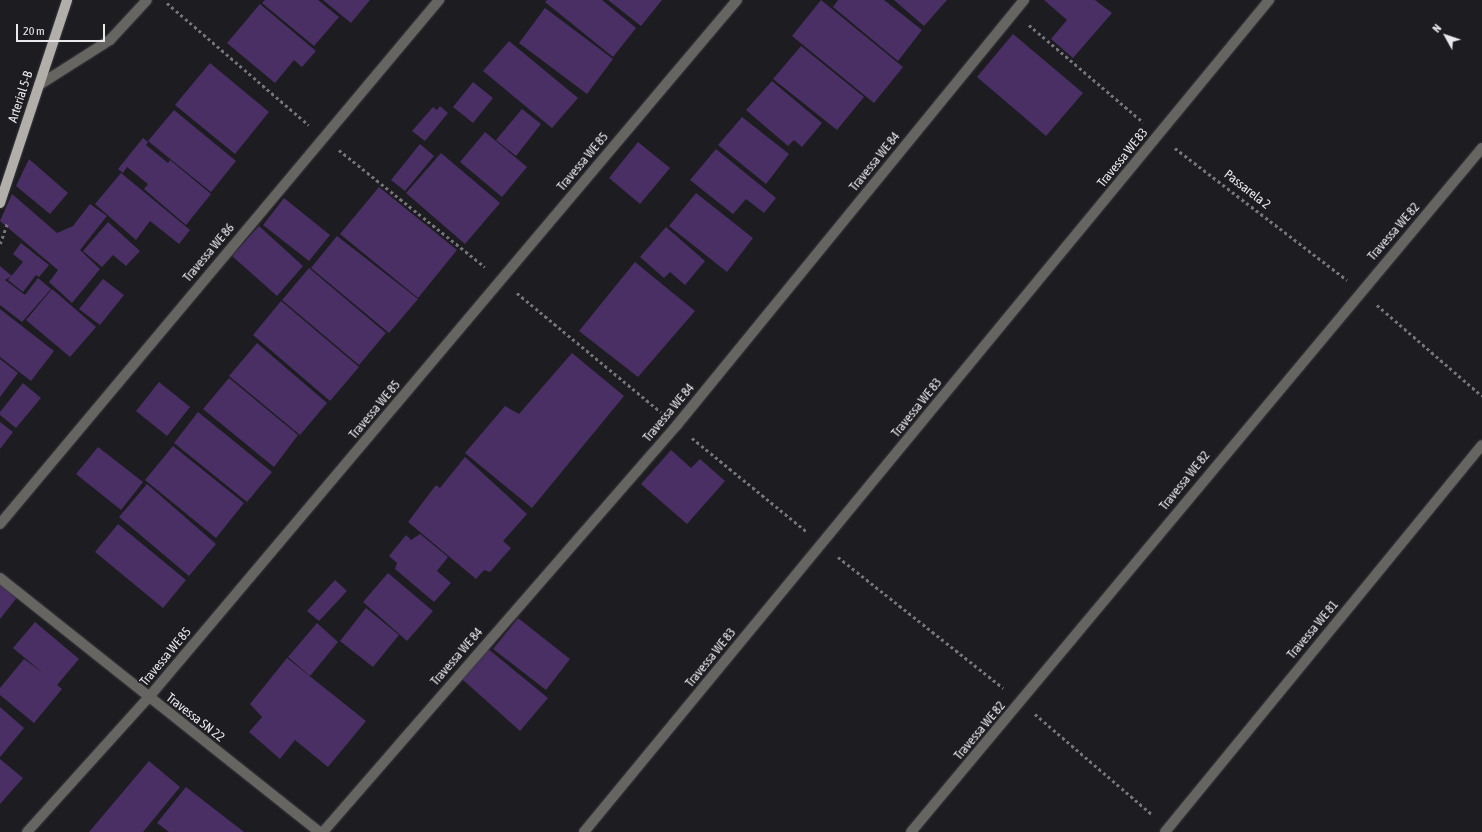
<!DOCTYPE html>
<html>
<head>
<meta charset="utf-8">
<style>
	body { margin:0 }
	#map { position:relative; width:1482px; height:832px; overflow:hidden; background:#1c1c21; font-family:"Asap Condensed",sans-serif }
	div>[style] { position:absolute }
	.building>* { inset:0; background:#4a2f65 }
	.path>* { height:2.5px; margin-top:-1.25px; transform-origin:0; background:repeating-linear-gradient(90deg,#757579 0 3px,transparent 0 6px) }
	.roads { filter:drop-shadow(0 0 1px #39393d) drop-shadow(0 0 1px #39393d) }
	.minor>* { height:10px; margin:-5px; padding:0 5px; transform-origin:5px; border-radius:5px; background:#676562 }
	.major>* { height:10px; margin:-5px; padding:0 5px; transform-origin:5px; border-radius:5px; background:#b2aea9 }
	span { translate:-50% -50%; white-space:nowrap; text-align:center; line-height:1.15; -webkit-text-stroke:3.5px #1c1c21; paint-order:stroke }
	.street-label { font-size:13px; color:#e9e9ec }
	.north { position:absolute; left:1426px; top:16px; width:40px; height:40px; -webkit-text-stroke:3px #1c1c21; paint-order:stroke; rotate:310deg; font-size:11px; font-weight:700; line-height:16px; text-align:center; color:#e9e9ec }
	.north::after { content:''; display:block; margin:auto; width:14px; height:18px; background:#e9e9ec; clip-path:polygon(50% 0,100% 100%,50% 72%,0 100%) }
	.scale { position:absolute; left:16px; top:24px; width:89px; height:18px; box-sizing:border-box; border:2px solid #e9e9ec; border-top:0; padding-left:5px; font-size:12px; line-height:14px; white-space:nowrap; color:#e9e9ec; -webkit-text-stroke:3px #1c1c21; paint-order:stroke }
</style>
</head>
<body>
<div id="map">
	<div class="building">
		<i style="clip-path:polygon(265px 0,318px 0,339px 17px,314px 46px,262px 3px)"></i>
		<i style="clip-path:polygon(323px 0,370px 0,351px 23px)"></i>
		<i style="clip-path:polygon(547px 0,602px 0,636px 28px,613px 57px,545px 2px)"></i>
		<i style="clip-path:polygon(608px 0,662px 0,641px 26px)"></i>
		<i style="clip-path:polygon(821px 0,903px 67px,874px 103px,792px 36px)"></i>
		<i style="clip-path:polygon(838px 0,884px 0,922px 30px,898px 61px,833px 7px)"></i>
		<i style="clip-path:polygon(894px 0,947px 0,924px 26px)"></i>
		<i style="clip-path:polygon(1044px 0,1095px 0,1112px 13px,1073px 58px,1051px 39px,1067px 20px)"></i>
		<i style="clip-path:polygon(260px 4px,316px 51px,302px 67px,294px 60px,275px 83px,227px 43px)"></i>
		<i style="clip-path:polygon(545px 8px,613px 59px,587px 94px,519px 43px)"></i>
		<i style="clip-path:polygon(1013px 34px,1083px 93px,1046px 136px,977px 77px)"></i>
		<i style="clip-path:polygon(509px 41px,578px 98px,552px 128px,483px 71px)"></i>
		<i style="clip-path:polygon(801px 46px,864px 97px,837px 130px,773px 79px)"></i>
		<i style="clip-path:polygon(210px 63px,269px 112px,235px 154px,175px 105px)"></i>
		<i style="clip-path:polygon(772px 81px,822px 123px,802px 147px,794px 140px,788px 146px,746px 110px)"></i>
		<i style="clip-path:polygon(473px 82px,493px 98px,473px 123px,453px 107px)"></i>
		<i style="clip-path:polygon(440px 106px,448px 113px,425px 141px,412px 131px,433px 107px,437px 110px)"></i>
		<i style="clip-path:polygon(522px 109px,541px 124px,516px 156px,496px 140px)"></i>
		<i style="clip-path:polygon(174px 110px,236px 161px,211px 192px,148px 141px)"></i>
		<i style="clip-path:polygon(742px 117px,789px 154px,766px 184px,718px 145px)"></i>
		<i style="clip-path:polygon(485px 132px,527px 167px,502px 197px,460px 162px)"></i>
		<i style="clip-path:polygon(143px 138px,148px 142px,146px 145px,168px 163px,170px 160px,211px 194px,186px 225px,144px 189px,148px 184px,127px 167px,123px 173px,118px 169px)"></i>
		<i style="clip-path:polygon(638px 142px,670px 168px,640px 204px,609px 178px)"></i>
		<i style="clip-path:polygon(420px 144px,434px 156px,405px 191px,391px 180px)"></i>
		<i style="clip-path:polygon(716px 149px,776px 198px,764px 213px,746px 199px,733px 214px,690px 180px)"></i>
		<i style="clip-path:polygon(441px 153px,500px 203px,465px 244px,406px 193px)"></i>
		<i style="clip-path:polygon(29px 159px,68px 193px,50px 214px,16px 186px)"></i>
		<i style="clip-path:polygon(121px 173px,190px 230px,179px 244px,150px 221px,136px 240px,95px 204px)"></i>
		<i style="clip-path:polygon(379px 187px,457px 250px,418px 298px,340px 234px)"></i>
		<i style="clip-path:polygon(696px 193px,753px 238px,727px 272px,669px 226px)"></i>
		<i style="clip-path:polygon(12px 194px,57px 233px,73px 226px,90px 204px,107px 216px,80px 250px,100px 269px,72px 303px,49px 282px,58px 270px,0 221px)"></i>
		<i style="clip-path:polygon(284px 198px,330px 235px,309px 261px,263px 225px)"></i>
		<i style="clip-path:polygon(108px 222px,140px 251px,126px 266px,113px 255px,102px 267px,83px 251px)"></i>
		<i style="clip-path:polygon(259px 226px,303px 266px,277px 296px,232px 256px)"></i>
		<i style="clip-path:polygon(666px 227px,705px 261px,685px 285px,670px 272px,664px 278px,640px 257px)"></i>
		<i style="clip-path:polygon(337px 236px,418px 299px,389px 333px,311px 268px)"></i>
		<i style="clip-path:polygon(21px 243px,49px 265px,39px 277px,36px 275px,23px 292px,8px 280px,23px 262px,13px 254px)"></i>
		<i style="clip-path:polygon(635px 262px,695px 311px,638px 377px,579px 331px)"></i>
		<i style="clip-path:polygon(0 266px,12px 276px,5px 280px,25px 295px,38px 278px,51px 289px,22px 322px,0 305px)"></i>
		<i style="clip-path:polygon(309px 268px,386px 333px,359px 365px,282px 300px)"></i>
		<i style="clip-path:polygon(103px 279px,124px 295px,100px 325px,79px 309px)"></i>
		<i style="clip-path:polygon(52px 289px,96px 327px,70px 357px,26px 320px)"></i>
		<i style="clip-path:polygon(281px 301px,359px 367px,330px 401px,253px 335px)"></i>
		<i style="clip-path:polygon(0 309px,54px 351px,31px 381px,0 357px)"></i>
		<i style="clip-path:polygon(257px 343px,327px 403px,300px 435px,229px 376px)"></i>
		<i style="clip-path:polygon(572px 353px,624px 396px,532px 508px,465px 453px,505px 406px,519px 414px)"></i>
		<i style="clip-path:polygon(0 359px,18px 373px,0 397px)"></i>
		<i style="clip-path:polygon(229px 378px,298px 435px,274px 467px,203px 409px)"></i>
		<i style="clip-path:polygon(159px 382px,190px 407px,167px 436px,136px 411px)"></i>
		<i style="clip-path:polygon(23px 383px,41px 398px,16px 428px,0 415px,0 412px)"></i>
		<i style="clip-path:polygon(198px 412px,272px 472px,247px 502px,174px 443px)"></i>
		<i style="clip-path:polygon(0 422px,13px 432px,0 449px)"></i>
		<i style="clip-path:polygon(173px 446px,244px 503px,216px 538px,145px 480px)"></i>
		<i style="clip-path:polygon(98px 447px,143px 482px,121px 510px,76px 474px)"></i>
		<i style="clip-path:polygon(671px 450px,691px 468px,700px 459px,725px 481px,687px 524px,641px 484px)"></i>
		<i style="clip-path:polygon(465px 457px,527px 514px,503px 541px,511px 548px,490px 572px,484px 570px,476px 579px,408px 522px,436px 485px,440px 488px)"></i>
		<i style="clip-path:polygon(147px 484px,216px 544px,189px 576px,119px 517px)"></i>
		<i style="clip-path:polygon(118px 524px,186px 580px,163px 608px,95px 552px)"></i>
		<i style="clip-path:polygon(420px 534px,448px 557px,437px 571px,451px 583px,434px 602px,395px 569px,397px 563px,389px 556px,406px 535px,411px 540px)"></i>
		<i style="clip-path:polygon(388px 573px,433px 611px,407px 641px,363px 602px)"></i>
		<i style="clip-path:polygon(0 580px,19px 595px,0 619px)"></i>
		<i style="clip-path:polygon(335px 580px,347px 591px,319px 621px,307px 611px)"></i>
		<i style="clip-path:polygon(366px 608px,399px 635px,373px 667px,340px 641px)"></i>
		<i style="clip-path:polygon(518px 618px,570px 659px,546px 690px,493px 649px)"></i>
		<i style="clip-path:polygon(35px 622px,79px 659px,57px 685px,62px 689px,34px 723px,0 695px,0 688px,24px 659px,43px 673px,13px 648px)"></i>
		<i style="clip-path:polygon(317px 623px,338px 642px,310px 676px,288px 657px)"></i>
		<i style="clip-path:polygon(487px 648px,548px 698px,520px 731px,462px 679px)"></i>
		<i style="clip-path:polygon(287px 658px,366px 721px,328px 767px,295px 740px,280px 759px,249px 732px,262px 717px,250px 704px)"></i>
		<i style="clip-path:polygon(0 707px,24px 728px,0 757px)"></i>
		<i style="clip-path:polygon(0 759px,23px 778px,0 804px)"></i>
		<i style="clip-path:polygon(149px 761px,180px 787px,143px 832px,89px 832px)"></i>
		<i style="clip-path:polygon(186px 787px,244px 832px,169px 832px,157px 823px)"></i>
	</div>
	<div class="path">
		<i style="left:167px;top:3px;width:187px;rotate:40.7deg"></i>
		<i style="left:1029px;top:25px;width:150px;rotate:40.4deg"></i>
		<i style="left:1175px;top:148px;width:217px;rotate:37.5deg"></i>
		<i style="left:339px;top:150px;width:187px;rotate:38.7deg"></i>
		<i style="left:0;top:244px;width:24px;rotate:-71deg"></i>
		<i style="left:517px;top:293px;width:187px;rotate:39.6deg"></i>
		<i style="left:1377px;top:305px;width:139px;rotate:40.9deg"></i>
		<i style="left:692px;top:438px;width:147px;rotate:39.2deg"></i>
		<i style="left:838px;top:557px;width:211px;rotate:38.4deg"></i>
		<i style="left:1035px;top:714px;width:155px;rotate:40.6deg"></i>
	</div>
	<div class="roads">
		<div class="minor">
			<i style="left:39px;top:85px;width:84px;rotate:-32.4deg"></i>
			<i style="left:110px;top:40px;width:54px;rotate:-47.2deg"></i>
			<i style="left:0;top:524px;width:684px;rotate:-50.04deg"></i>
			<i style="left:0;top:578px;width:408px;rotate:38.5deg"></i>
			<i style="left:27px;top:832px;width:182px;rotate:-47.9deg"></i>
			<i style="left:149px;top:697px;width:912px;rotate:-49.85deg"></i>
			<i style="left:323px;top:832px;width:539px;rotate:-48.98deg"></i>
			<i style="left:677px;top:425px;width:549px;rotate:-50.77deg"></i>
			<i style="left:584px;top:832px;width:1078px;rotate:-50.53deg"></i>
			<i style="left:911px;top:832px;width:891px;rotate:-50.15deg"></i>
			<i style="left:1165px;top:832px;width:500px;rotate:-50.68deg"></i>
		</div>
		<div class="major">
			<i style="left:0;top:203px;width:214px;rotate:-71.7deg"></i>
		</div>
	</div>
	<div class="street-label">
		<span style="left:21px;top:97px;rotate:-72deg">Arterial 5-B</span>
		<span style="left:1123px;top:158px;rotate:-51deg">Travessa WE 83</span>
		<span style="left:583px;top:162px;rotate:-50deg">Travessa WE 85</span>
		<span style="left:875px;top:162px;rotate:-51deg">Travessa WE 84</span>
		<span style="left:1247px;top:190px;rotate:38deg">Passarela 2</span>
		<span style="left:1394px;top:232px;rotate:-49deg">Travessa WE 82</span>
		<span style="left:209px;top:253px;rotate:-50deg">Travessa WE 86</span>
		<span style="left:917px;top:408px;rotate:-51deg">Travessa WE 83</span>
		<span style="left:375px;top:410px;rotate:-50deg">Travessa WE 85</span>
		<span style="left:669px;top:413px;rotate:-50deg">Travessa WE 84</span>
		<span style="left:1185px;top:481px;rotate:-51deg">Travessa WE 82</span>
		<span style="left:1313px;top:630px;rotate:-50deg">Travessa WE 81</span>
		<span style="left:166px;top:657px;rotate:-50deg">Travessa WE 85</span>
		<span style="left:457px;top:657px;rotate:-49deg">Travessa WE 84</span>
		<span style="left:711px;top:658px;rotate:-51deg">Travessa WE 83</span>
		<span style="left:195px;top:718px;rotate:38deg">Travessa SN 22</span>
		<span style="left:980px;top:731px;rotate:-50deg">Travessa WE 82</span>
	</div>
	<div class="north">N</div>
	<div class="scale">20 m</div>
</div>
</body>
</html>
